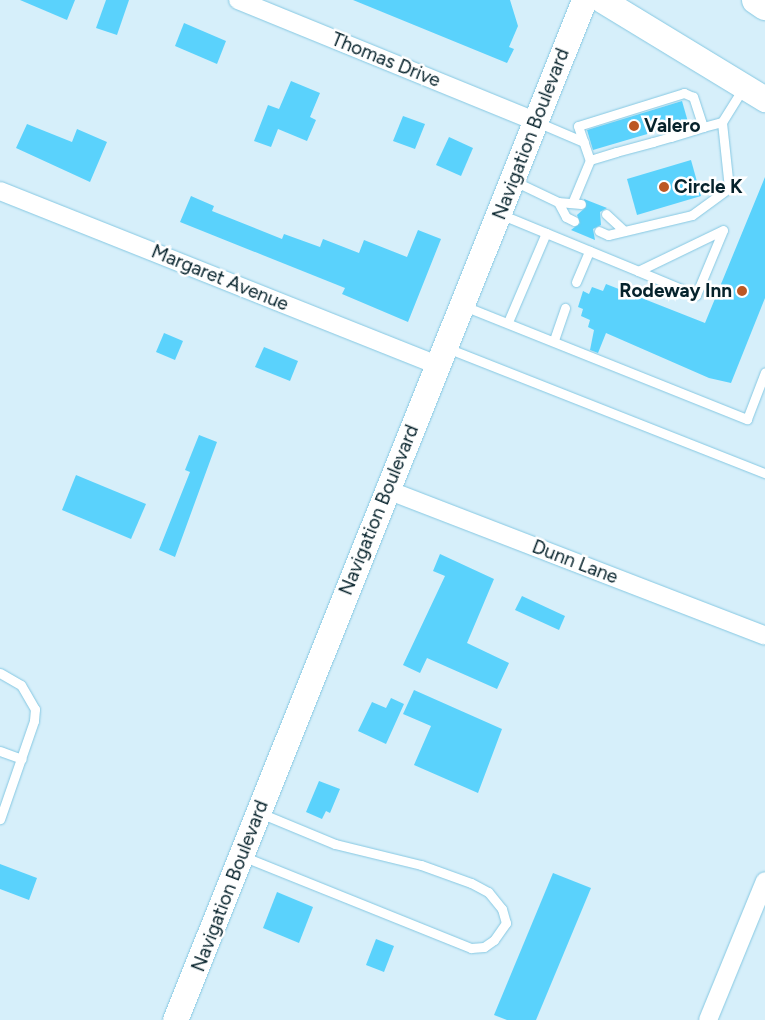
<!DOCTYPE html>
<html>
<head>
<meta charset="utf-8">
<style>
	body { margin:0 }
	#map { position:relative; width:765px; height:1020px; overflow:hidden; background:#d6effa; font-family:Figtree,sans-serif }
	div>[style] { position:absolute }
	.building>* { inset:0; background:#5ad2fc }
	.roads { filter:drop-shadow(0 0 1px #86c8e2) drop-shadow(0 0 1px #86c8e2) }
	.lane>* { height:9px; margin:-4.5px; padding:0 4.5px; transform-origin:4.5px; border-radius:4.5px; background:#fff }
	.street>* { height:18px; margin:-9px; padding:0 9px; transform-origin:9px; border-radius:9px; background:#fff }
	.secondary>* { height:25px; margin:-12.5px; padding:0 12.5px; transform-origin:12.5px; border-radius:12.5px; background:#fff }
	.highway>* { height:28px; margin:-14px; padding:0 14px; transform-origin:14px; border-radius:14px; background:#fff }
	.dots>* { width:14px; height:14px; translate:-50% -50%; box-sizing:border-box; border:2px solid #fff; border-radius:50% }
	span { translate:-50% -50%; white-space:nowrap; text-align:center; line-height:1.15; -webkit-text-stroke:5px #fff; paint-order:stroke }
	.street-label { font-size:19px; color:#06222b }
	.poi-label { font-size:19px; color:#06222b; font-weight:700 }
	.left { translate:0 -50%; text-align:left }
	.right { translate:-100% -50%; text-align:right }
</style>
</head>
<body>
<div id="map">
	<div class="building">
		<i style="clip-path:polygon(20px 0,75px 0,67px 20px)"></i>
		<i style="clip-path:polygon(106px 0,129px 0,117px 35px,96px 28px)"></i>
		<i style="clip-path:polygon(353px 0,510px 0,518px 26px,509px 47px,514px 49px,507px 63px)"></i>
		<i style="clip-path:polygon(184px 23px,226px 41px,217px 64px,175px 46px)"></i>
		<i style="clip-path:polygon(291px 81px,320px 93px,310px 117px,316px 120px,307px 141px,278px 129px,271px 147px,254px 141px,268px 105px,279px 109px)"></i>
		<i style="clip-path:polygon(682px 101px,688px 122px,593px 150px,587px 130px)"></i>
		<i style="clip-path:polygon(403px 116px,425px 124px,415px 149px,393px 141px)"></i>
		<i style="clip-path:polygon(27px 124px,72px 142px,77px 129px,107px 142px,90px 182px,16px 148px)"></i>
		<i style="clip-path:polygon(449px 137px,473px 148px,461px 176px,436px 165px)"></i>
		<i style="clip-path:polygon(691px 160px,701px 196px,637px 215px,627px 179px)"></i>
		<i style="clip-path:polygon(765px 177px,765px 298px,731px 383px,709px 378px,606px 333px,598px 353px,590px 350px,594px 330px,588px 327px,590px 320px,581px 316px,583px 309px,578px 307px,583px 291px,589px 294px,592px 287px,603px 291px,606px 284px,705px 323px)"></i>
		<i style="clip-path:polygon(191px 196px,214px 206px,212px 211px,282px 239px,284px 234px,320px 247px,323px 239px,359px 253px,364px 240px,407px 257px,418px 230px,441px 239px,408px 322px,342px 294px,345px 288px,180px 222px)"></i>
		<i style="clip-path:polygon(584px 199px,607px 208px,600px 212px,601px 225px,593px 229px,595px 240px,571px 230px,580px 223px,577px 215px,586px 207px)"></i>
		<i style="clip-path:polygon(164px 333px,183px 341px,175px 360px,156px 352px)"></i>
		<i style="clip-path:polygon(264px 347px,298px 361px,290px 381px,255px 367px)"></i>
		<i style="clip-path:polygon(199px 435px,217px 442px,175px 557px,159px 550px,190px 472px,185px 470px)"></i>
		<i style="clip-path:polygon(76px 475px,146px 504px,131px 539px,62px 510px)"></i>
		<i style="clip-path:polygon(440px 554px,494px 579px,467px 643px,509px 663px,497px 689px,427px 658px,420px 673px,403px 665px,445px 576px,433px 571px)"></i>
		<i style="clip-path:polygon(522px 596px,565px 616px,559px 630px,515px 610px)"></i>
		<i style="clip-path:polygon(414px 690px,502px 729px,478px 793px,414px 765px,431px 726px,403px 714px)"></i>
		<i style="clip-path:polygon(391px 698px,404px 704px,386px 744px,358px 731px,372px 702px,386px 708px)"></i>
		<i style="clip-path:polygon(319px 781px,340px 789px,330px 813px,326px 811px,322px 819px,306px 812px)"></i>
		<i style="clip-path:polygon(0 864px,37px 878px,29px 900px,0 889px)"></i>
		<i style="clip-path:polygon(553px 873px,591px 888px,536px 1020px,507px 1020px,494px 1015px)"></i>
		<i style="clip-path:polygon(277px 892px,313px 907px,299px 943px,263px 928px)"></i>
		<i style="clip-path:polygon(376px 939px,394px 946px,384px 972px,366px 965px)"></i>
	</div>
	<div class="roads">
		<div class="lane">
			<i style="left:537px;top:122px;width:51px;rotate:23.1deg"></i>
			<i style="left:703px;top:127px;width:32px;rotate:-108deg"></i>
			<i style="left:693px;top:97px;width:10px;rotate:-156deg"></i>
			<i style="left:684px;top:93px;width:111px;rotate:162.7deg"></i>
			<i style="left:578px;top:126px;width:36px;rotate:71deg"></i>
			<i style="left:590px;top:160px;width:27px;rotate:-17deg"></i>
			<i style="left:616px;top:152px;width:38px;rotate:-15deg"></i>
			<i style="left:653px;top:142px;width:19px;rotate:-16deg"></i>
			<i style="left:671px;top:137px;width:34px;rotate:-17deg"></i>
			<i style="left:703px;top:127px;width:20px;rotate:-15deg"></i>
			<i style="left:722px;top:122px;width:39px;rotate:-58deg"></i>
			<i style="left:514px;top:181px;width:49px;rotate:25.5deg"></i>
			<i style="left:558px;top:202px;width:23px;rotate:5deg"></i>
			<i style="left:573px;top:201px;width:44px;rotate:-67.5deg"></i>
			<i style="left:558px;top:202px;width:17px;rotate:62deg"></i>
			<i style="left:566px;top:217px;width:9px;rotate:27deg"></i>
			<i style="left:500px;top:214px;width:149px;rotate:22.4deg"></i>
			<i style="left:638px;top:271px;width:63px;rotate:22.5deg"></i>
			<i style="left:696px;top:295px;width:70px;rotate:-67.4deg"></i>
			<i style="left:723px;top:230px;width:94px;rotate:154.2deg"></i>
			<i style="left:606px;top:214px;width:25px;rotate:43deg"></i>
			<i style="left:599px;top:231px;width:10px;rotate:24deg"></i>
			<i style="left:608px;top:235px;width:86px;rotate:-13.4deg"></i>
			<i style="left:692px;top:215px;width:46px;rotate:-36.1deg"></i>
			<i style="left:729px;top:188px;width:66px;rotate:-96.1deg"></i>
			<i style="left:576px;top:282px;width:34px;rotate:-67deg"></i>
			<i style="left:464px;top:306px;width:305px;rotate:21.8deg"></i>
			<i style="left:747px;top:419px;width:50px;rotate:-69deg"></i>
			<i style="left:508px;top:322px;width:97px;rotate:-66.9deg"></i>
			<i style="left:554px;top:340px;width:34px;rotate:-71deg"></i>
			<i style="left:447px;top:348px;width:342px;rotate:21.5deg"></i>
			<i style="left:0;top:673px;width:24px;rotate:30deg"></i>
			<i style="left:21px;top:685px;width:28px;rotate:60deg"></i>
			<i style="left:35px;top:709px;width:12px;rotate:95deg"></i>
			<i style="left:34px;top:721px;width:104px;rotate:109.1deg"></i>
			<i style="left:0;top:751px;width:23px;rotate:20deg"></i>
			<i style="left:242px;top:856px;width:247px;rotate:21.9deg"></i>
			<i style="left:471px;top:948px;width:13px;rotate:-4deg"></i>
			<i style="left:484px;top:947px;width:12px;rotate:-35deg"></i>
			<i style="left:494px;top:940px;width:21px;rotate:-55deg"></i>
			<i style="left:506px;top:923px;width:15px;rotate:-106deg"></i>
			<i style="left:502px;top:909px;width:22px;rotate:-129deg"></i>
			<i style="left:488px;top:892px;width:19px;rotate:-152deg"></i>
			<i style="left:471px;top:883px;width:53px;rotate:-160.2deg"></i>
			<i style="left:421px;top:865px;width:89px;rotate:-166.3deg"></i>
			<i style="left:335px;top:844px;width:81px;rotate:-157.5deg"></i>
		</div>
		<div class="street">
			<i style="left:238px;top:0;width:321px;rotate:22.2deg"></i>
			<i style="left:0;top:191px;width:474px;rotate:21.7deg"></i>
			<i style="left:385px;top:489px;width:407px;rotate:21.1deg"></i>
			<i style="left:708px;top:1020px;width:150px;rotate:-67.7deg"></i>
		</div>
		<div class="secondary">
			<i style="left:602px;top:0;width:191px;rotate:31.3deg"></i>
			<i style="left:175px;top:1020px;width:1099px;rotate:-68.15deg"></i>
		</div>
		<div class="highway">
			<i style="left:756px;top:0;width:11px;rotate:34deg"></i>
		</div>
	</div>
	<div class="dots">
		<i style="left:634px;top:126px;background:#bc5824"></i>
		<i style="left:664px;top:187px;background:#bc5824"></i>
		<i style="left:742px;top:291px;background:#bc5824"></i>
	</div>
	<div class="street-label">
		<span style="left:386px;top:60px;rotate:22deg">Thomas Drive</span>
		<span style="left:531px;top:134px;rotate:-69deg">Navigation Boulevard</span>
		<span style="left:220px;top:278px;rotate:22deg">Margaret Avenue</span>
		<span style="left:379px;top:510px;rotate:-68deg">Navigation Boulevard</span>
		<span style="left:575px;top:562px;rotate:21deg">Dunn Lane</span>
		<span style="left:230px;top:886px;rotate:-69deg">Navigation Boulevard</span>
	</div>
	<div class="poi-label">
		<span class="left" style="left:644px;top:126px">Valero</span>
		<span class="left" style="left:674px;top:187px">Circle K</span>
		<span class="right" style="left:732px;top:291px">Rodeway Inn</span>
	</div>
</div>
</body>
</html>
